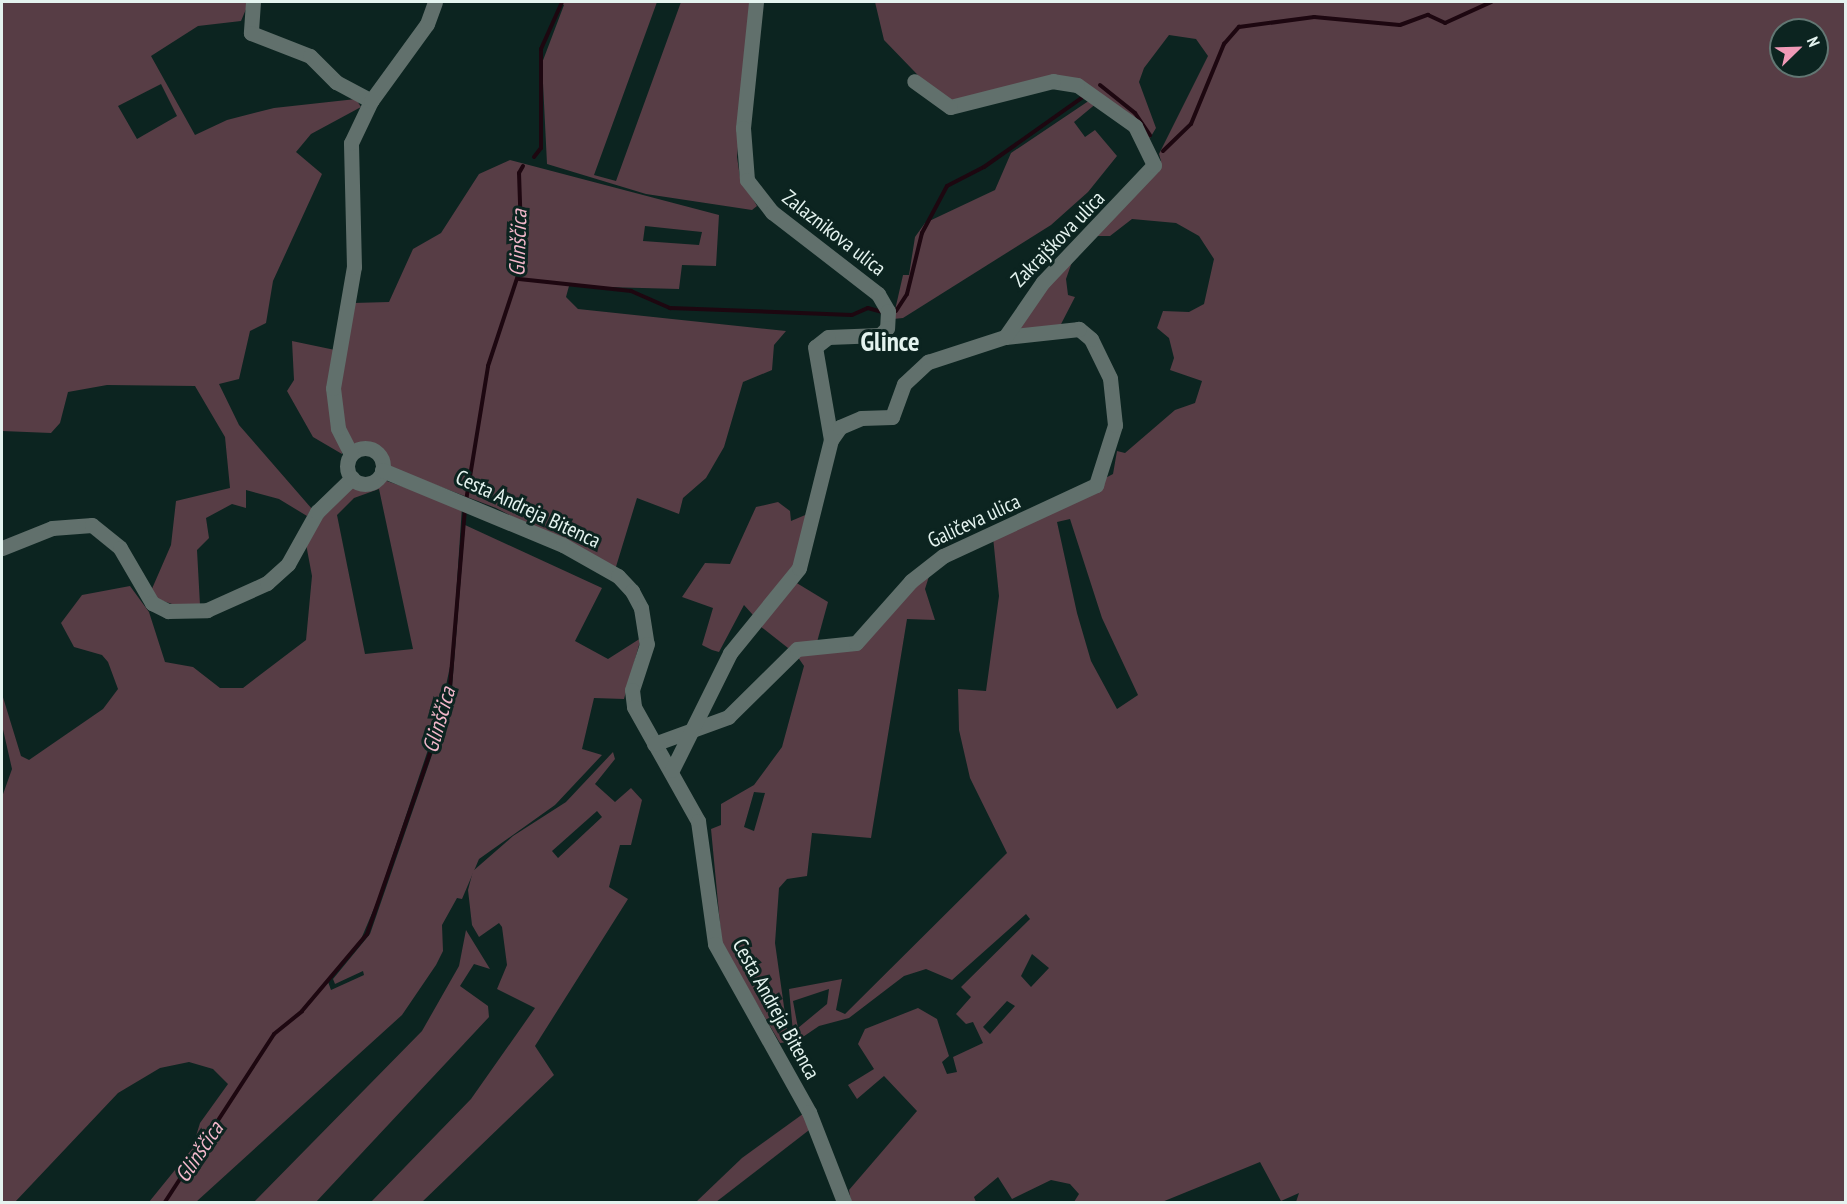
<!DOCTYPE html>
<html>
<head>
<meta charset="utf-8">
<style>
	body { margin:0 }
	#map { position:relative; width:1847px; height:1204px; overflow:hidden; background:#0c2420; font-family:"PT Sans Narrow",sans-serif }
	div>[style] { position:absolute }
	.green>* { inset:0; background:#573d45 }
	.stream>* { height:4px; margin:-2px; padding:0 2px; transform-origin:2px; border-radius:2px; background:#1d0710 }
	.minor>* { height:15px; margin:-7.5px; padding:0 7.5px; transform-origin:7.5px; border-radius:7.5px; background:#61706c }
	.minor>.ring { margin:-7.5px; padding:0; box-sizing:content-box; background:none; border:15px solid #61706c; border-radius:50% }
	span { translate:-50% -50%; white-space:nowrap; text-align:center; line-height:1.15; -webkit-text-stroke:6px #0c2420; paint-order:stroke }
	.street-label { font-size:21px; color:#e4f3ef }
	.water-label { font-size:22px; color:#f2b7ca; font-style:italic }
	.district-label { font-size:27px; color:#e4f3ef; font-weight:700 }
	.frame { position:absolute; inset:0; border:3px solid #e4f3ef; pointer-events:none }
	.north { position:absolute; left:1769px; top:18px; width:60px; height:60px; box-sizing:border-box; background:#0c2420; border:2px solid #627773; border-radius:50%; rotate:67deg; font-size:16px; font-weight:700; line-height:24px; text-align:center; color:#e4f3ef }
	.north::after { content:''; display:block; margin:auto; width:21px; height:27px; background:#f09ab7; clip-path:polygon(50% 0,100% 100%,50% 72%,0 100%) }
</style>
</head>
<body>
<div id="map">
	<div class="green">
		<i style="clip-path:polygon(evenodd,2px 2px,249px 2px,241px 21px,198px 26px,151px 56px,195px 135px,227px 120px,274px 108px,356px 99px,361px 107px,311px 134px,296px 152px,322px 174px,273px 281px,266px 323px,250px 331px,239px 379px,219px 384px,239px 425px,312px 509px,307px 516px,279px 499px,246px 490px,246px 508px,232px 504px,206px 518px,209px 538px,197px 550px,200px 605px,175px 605px,157px 599px,151px 591px,171px 545px,176px 501px,230px 488px,225px 437px,195px 386px,107px 385px,68px 392px,60px 423px,51px 433px,2px 431px,2px 2px,161px 84px,177px 116px,137px 139px,118px 106px,161px 84px)"></i>
		<i style="clip-path:polygon(559px 2px,657px 2px,594px 175px,616px 181px,681px 2px,752px 2px,737px 157px,740px 177px,757px 206px,752px 210px,646px 194px,547px 164px,542px 63px,564px 5px)"></i>
		<i style="clip-path:polygon(evenodd,875px 2px,1845px 2px,1845px 1202px,1296px 1202px,1299px 1193px,1281px 1201px,1260px 1162px,1162px 1202px,1074px 1202px,1079px 1194px,1070px 1184px,1051px 1180px,1012px 1199px,998px 1177px,974px 1197px,976px 1202px,851px 1202px,849px 1190px,917px 1111px,884px 1076px,857px 1099px,848px 1085px,874px 1069px,858px 1044px,865px 1029px,918px 1008px,937px 1019px,949px 1056px,942px 1062px,947px 1074px,957px 1072px,953px 1057px,983px 1043px,973px 1022px,966px 1024px,956px 1014px,971px 997px,961px 987px,1030px 919px,1026px 914px,952px 980px,926px 969px,904px 976px,849px 1018px,819px 1026px,794px 1043px,789px 989px,842px 979px,836px 1010px,845px 1014px,1007px 853px,970px 778px,959px 730px,958px 689px,986px 691px,999px 596px,993px 537px,1113px 474px,1117px 451px,1125px 453px,1175px 410px,1195px 403px,1202px 381px,1170px 370px,1174px 358px,1169px 338px,1157px 328px,1163px 311px,1189px 312px,1204px 304px,1214px 259px,1199px 236px,1176px 223px,1132px 219px,1110px 236px,1095px 236px,1161px 161px,1159px 154px,1208px 56px,1196px 39px,1169px 35px,1144px 68px,1139px 82px,1156px 128px,1150px 138px,1126px 111px,1078px 81px,960px 102px,939px 97px,884px 40px,875px 2px,1781px 30px,1817px 30px,1817px 66px,1781px 66px,1781px 30px,875px 2px,1070px 519px,1102px 618px,1138px 695px,1117px 709px,1091px 661px,1077px 613px,1057px 522px,1070px 519px,875px 2px,1032px 954px,1049px 968px,1031px 987px,1021px 976px,1032px 954px,875px 2px,829px 989px,827px 1004px,798px 1028px,793px 1001px,829px 989px,875px 2px,1007px 1001px,1015px 1006px,990px 1034px,983px 1027px,1007px 1001px)"></i>
		<i style="clip-path:polygon(1093px 98px,1098px 102px,1074px 122px,1085px 137px,1095px 130px,1117px 156px,1088px 192px,1051px 225px,903px 318px,893px 319px,903px 275px,909px 275px,915px 237px,925px 223px,995px 190px,1011px 153px)"></i>
		<i style="clip-path:polygon(evenodd,510px 160px,719px 215px,716px 266px,682px 265px,679px 289px,569px 286px,566px 297px,578px 309px,786px 331px,774px 345px,772px 370px,743px 382px,724px 447px,706px 478px,683px 498px,679px 514px,637px 498px,615px 570px,496px 508px,386px 466px,376px 447px,352px 447px,336px 402px,353px 303px,389px 302px,413px 249px,441px 233px,479px 174px,510px 160px,645px 226px,702px 232px,699px 245px,643px 241px,645px 226px)"></i>
		<i style="clip-path:polygon(1072px 262px,1066px 279px,1068px 295px,1075px 297px,1059px 328px,1017px 332px,1023px 311px)"></i>
		<i style="clip-path:polygon(292px 341px,335px 350px,342px 454px,313px 437px,287px 391px,294px 380px)"></i>
		<i style="clip-path:polygon(evenodd,381px 479px,462px 507px,452px 657px,440px 714px,378px 899px,359px 944px,327px 979px,331px 990px,364px 975px,363px 971px,335px 984px,333px 979px,370px 934px,451px 700px,465px 525px,602px 588px,575px 641px,608px 659px,641px 638px,624px 699px,594px 698px,582px 749px,602px 755px,555px 805px,479px 859px,462px 899px,457px 898px,442px 925px,443px 951px,436px 965px,402px 1015px,196px 1202px,149px 1202px,192px 1149px,200px 1123px,228px 1084px,213px 1069px,189px 1062px,160px 1068px,118px 1093px,15px 1202px,2px 1202px,2px 797px,12px 769px,2px 725px,2px 694px,21px 756px,29px 760px,103px 709px,118px 689px,108px 662px,102px 655px,74px 647px,61px 623px,82px 595px,130px 586px,149px 612px,165px 662px,193px 667px,220px 688px,243px 688px,306px 640px,312px 576px,306px 544px,316px 525px,353px 484px,381px 479px,379px 489px,413px 649px,365px 654px,337px 515px,354px 498px,379px 489px)"></i>
		<i style="clip-path:polygon(778px 502px,790px 511px,791px 521px,810px 513px,795px 566px,753px 615px,744px 605px,719px 652px,712px 650px,702px 645px,713px 608px,682px 597px,705px 563px,730px 564px,756px 507px)"></i>
		<i style="clip-path:polygon(evenodd,931px 570px,925px 589px,935px 620px,907px 619px,871px 838px,812px 833px,807px 876px,787px 879px,779px 888px,775px 943px,789px 1042px,780px 1043px,722px 945px,711px 829px,721px 825px,721px 804px,754px 785px,782px 747px,804px 666px,795px 653px,849px 648px,931px 570px,754px 792px,765px 793px,754px 831px,744px 827px,754px 792px)"></i>
		<i style="clip-path:polygon(795px 582px,828px 602px,817px 642px,788px 648px,760px 626px)"></i>
		<i style="clip-path:polygon(evenodd,613px 752px,615px 759px,595px 784px,615px 802px,631px 788px,642px 800px,631px 845px,620px 845px,609px 887px,628px 899px,535px 1046px,554px 1075px,422px 1202px,371px 1202px,471px 1099px,535px 1008px,497px 989px,507px 965px,502px 927px,499px 923px,479px 937px,472px 925px,468px 890px,473px 871px,513px 836px,566px 802px,613px 752px,597px 811px,602px 817px,558px 858px,552px 851px,597px 811px)"></i>
		<i style="clip-path:polygon(466px 930px,490px 969px,474px 964px,460px 986px,488px 1006px,489px 1017px,316px 1202px,254px 1202px,422px 1031px,459px 966px)"></i>
		<i style="clip-path:polygon(807px 1111px,813px 1127px,716px 1202px,696px 1202px,742px 1158px)"></i>
	</div>
	<div class="stream">
		<i style="left:1100px;top:85px;width:45px;rotate:38.7deg"></i>
		<i style="left:1135px;top:113px;width:27px;rotate:56deg"></i>
		<i style="left:1163px;top:151px;width:39px;rotate:-44deg"></i>
		<i style="left:1191px;top:124px;width:87px;rotate:-67.6deg"></i>
		<i style="left:1224px;top:44px;width:23px;rotate:-49deg"></i>
		<i style="left:1239px;top:27px;width:76px;rotate:-7.6deg"></i>
		<i style="left:1314px;top:17px;width:86px;rotate:5.3deg"></i>
		<i style="left:1400px;top:25px;width:30px;rotate:-20deg"></i>
		<i style="left:1428px;top:15px;width:19px;rotate:25deg"></i>
		<i style="left:1445px;top:23px;width:51px;rotate:-24.5deg"></i>
		<i style="left:534px;top:157px;width:11px;rotate:-52deg"></i>
		<i style="left:541px;top:148px;width:99px;rotate:-90deg"></i>
		<i style="left:541px;top:49px;width:51px;rotate:-65.9deg"></i>
		<i style="left:519px;top:279px;width:113px;rotate:6.1deg"></i>
		<i style="left:631px;top:291px;width:43px;rotate:23.6deg"></i>
		<i style="left:670px;top:308px;width:182px;rotate:2.2deg"></i>
		<i style="left:852px;top:315px;width:17px;rotate:-24deg"></i>
		<i style="left:868px;top:308px;width:15px;rotate:16deg"></i>
		<i style="left:896px;top:311px;width:20px;rotate:-57deg"></i>
		<i style="left:907px;top:294px;width:63px;rotate:-76.2deg"></i>
		<i style="left:922px;top:233px;width:53px;rotate:-62deg"></i>
		<i style="left:947px;top:186px;width:42px;rotate:-27.2deg"></i>
		<i style="left:984px;top:167px;width:121px;rotate:-35.3deg"></i>
		<i style="left:466px;top:501px;width:137px;rotate:-80.7deg"></i>
		<i style="left:488px;top:366px;width:108px;rotate:-71.7deg"></i>
		<i style="left:522px;top:263px;width:90px;rotate:-91.9deg"></i>
		<i style="left:519px;top:173px;width:8px;rotate:-60deg"></i>
		<i style="left:165px;top:1202px;width:200px;rotate:-57deg"></i>
		<i style="left:274px;top:1034px;width:36px;rotate:-39deg"></i>
		<i style="left:302px;top:1011px;width:101px;rotate:-49.8deg"></i>
		<i style="left:367px;top:934px;width:249px;rotate:-70.8deg"></i>
		<i style="left:449px;top:699px;width:192px;rotate:-85.2deg"></i>
	</div>
	<div class="minor">
		<i style="left:253px;top:2px;width:31px;rotate:94deg"></i>
		<i style="left:251px;top:33px;width:63px;rotate:21.3deg"></i>
		<i style="left:310px;top:56px;width:37px;rotate:45deg"></i>
		<i style="left:336px;top:82px;width:40px;rotate:28deg"></i>
		<i style="left:756px;top:2px;width:127px;rotate:95.9deg"></i>
		<i style="left:743px;top:128px;width:52px;rotate:85.6deg"></i>
		<i style="left:747px;top:180px;width:41px;rotate:52deg"></i>
		<i style="left:772px;top:212px;width:134px;rotate:37.7deg"></i>
		<i style="left:878px;top:294px;width:20px;rotate:60deg"></i>
		<i style="left:888px;top:311px;width:17px;rotate:93deg"></i>
		<i style="left:887px;top:328px;width:10px;rotate:135deg"></i>
		<i style="left:880px;top:335px;width:52px;rotate:177.8deg"></i>
		<i style="left:828px;top:337px;width:16px;rotate:142deg"></i>
		<i style="left:815px;top:347px;width:94px;rotate:80.2deg"></i>
		<i class="ring" style="left:347px;top:448px;width:21px;height:21px"></i>
		<i style="left:351px;top:454px;width:29px;rotate:-117deg"></i>
		<i style="left:338px;top:428px;width:40px;rotate:-97.1deg"></i>
		<i style="left:333px;top:388px;width:123px;rotate:-80.2deg"></i>
		<i style="left:354px;top:267px;width:124px;rotate:-91.4deg"></i>
		<i style="left:351px;top:143px;width:47px;rotate:-64.5deg"></i>
		<i style="left:371px;top:101px;width:95px;rotate:-54deg"></i>
		<i style="left:427px;top:24px;width:23px;rotate:-70deg"></i>
		<i style="left:382px;top:470px;width:196px;rotate:22.5deg"></i>
		<i style="left:563px;top:545px;width:63px;rotate:29.4deg"></i>
		<i style="left:618px;top:576px;width:21px;rotate:47deg"></i>
		<i style="left:632px;top:591px;width:19px;rotate:62deg"></i>
		<i style="left:641px;top:608px;width:36px;rotate:81deg"></i>
		<i style="left:647px;top:644px;width:48px;rotate:108.1deg"></i>
		<i style="left:632px;top:690px;width:17px;rotate:83deg"></i>
		<i style="left:634px;top:707px;width:131px;rotate:60.7deg"></i>
		<i style="left:698px;top:821px;width:124px;rotate:82.1deg"></i>
		<i style="left:715px;top:944px;width:193px;rotate:60.8deg"></i>
		<i style="left:809px;top:1112px;width:97px;rotate:68.7deg"></i>
		<i style="left:2px;top:548px;width:54px;rotate:-21.8deg"></i>
		<i style="left:52px;top:528px;width:40px;rotate:-4.3deg"></i>
		<i style="left:92px;top:525px;width:36px;rotate:39deg"></i>
		<i style="left:120px;top:548px;width:64px;rotate:59.8deg"></i>
		<i style="left:152px;top:603px;width:18px;rotate:27deg"></i>
		<i style="left:168px;top:611px;width:39px;rotate:-1deg"></i>
		<i style="left:207px;top:610px;width:66px;rotate:-24.2deg"></i>
		<i style="left:267px;top:583px;width:28px;rotate:-42deg"></i>
		<i style="left:288px;top:564px;width:60px;rotate:-60.9deg"></i>
		<i style="left:317px;top:512px;width:49px;rotate:-44.2deg"></i>
		<i style="left:654px;top:744px;width:79px;rotate:-20deg"></i>
		<i style="left:728px;top:717px;width:97px;rotate:-44.6deg"></i>
		<i style="left:797px;top:649px;width:59px;rotate:-5.8deg"></i>
		<i style="left:856px;top:643px;width:83px;rotate:-48.4deg"></i>
		<i style="left:911px;top:581px;width:41px;rotate:-38deg"></i>
		<i style="left:943px;top:556px;width:169px;rotate:-24.9deg"></i>
		<i style="left:1096px;top:485px;width:63px;rotate:-72.4deg"></i>
		<i style="left:1115px;top:425px;width:47px;rotate:-96.1deg"></i>
		<i style="left:1110px;top:378px;width:43px;rotate:-116deg"></i>
		<i style="left:1091px;top:339px;width:16px;rotate:-140deg"></i>
		<i style="left:1079px;top:329px;width:74px;rotate:173.8deg"></i>
		<i style="left:672px;top:770px;width:131px;rotate:-63.6deg"></i>
		<i style="left:730px;top:653px;width:109px;rotate:-50.9deg"></i>
		<i style="left:799px;top:568px;width:132px;rotate:-76deg"></i>
		<i style="left:831px;top:440px;width:16px;rotate:-55deg"></i>
		<i style="left:840px;top:427px;width:23px;rotate:-23deg"></i>
		<i style="left:861px;top:418px;width:31px;rotate:-2deg"></i>
		<i style="left:892px;top:417px;width:35px;rotate:-70deg"></i>
		<i style="left:904px;top:384px;width:33px;rotate:-43deg"></i>
		<i style="left:928px;top:362px;width:81px;rotate:-18deg"></i>
		<i style="left:1005px;top:337px;width:67px;rotate:-55.4deg"></i>
		<i style="left:1043px;top:282px;width:161px;rotate:-46.5deg"></i>
		<i style="left:1154px;top:165px;width:43px;rotate:-116deg"></i>
		<i style="left:1135px;top:126px;width:71px;rotate:-144.7deg"></i>
		<i style="left:1077px;top:85px;width:24px;rotate:-171deg"></i>
		<i style="left:1053px;top:81px;width:106px;rotate:165.8deg"></i>
		<i style="left:950px;top:107px;width:44px;rotate:-144.2deg"></i>
	</div>
	<div class="street-label">
		<span style="left:834px;top:233px;rotate:38deg">Zalaznikova ulica</span>
		<span style="left:1058px;top:239px;rotate:-46deg">Zakrajškova ulica</span>
		<span style="left:528px;top:509px;rotate:25deg">Cesta Andreja Bitenca</span>
		<span style="left:974px;top:521px;rotate:-25deg">Galičeva ulica</span>
		<span style="left:776px;top:1009px;rotate:61deg">Cesta Andreja Bitenca</span>
	</div>
	<div class="water-label">
		<span style="left:518px;top:243px;rotate:-88deg">Glinščica</span>
		<span style="left:439px;top:720px;rotate:-74deg">Glinščica</span>
		<span style="left:199px;top:1152px;rotate:-56deg">Glinščica</span>
	</div>
	<div class="district-label">
		<span style="left:890px;top:342px">Glince</span>
	</div>
	<div class="frame"></div>
	<div class="north">N</div>
</div>
</body>
</html>
